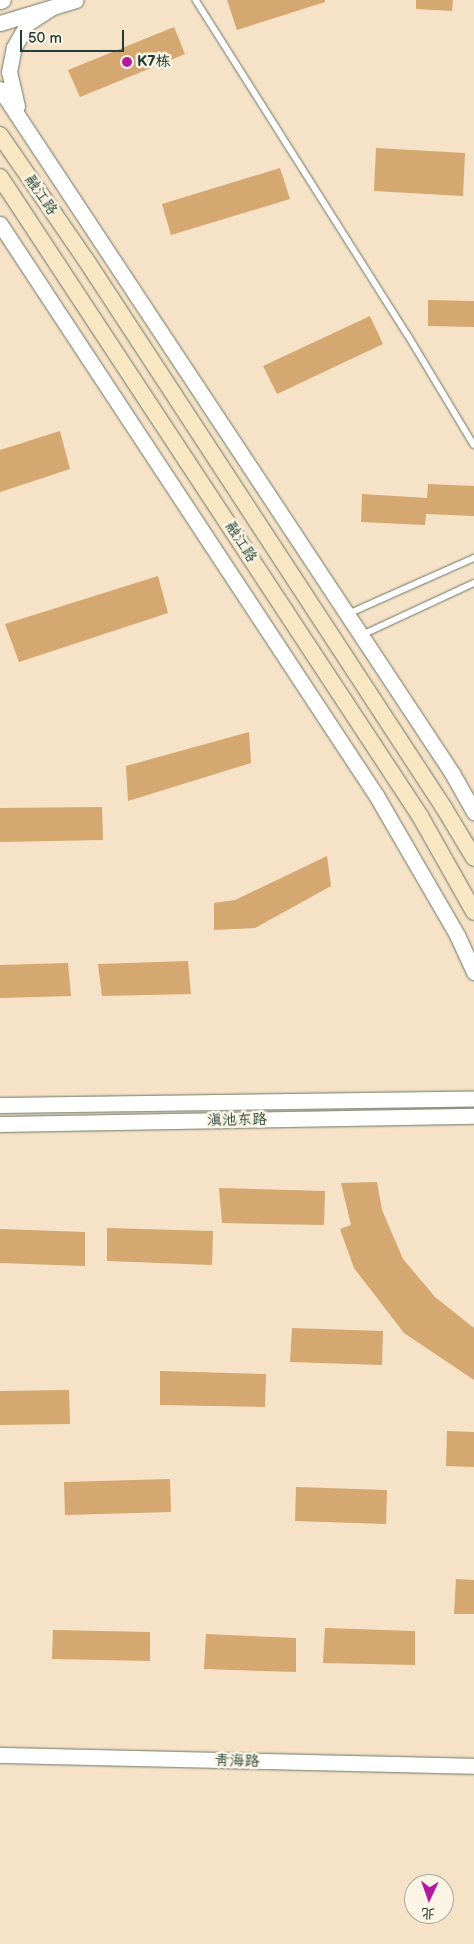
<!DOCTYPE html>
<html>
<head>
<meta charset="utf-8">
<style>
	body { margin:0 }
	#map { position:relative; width:474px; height:1944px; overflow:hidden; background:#f6e2c7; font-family:"Balsamiq Sans","LXGW WenKai TC",sans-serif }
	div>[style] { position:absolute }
	.building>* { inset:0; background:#d5a771 }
	.roads { filter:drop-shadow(0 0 1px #6a7767) drop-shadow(0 0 1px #6a7767) }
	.service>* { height:5.5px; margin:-2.75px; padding:0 2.75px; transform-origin:2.75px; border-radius:2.75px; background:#fff }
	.tertiary>* { height:15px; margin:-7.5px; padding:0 7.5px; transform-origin:7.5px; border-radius:7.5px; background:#fff }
	.secondary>* { height:16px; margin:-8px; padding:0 8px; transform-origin:8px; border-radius:8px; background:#f9e7c3 }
	.dots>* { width:14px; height:14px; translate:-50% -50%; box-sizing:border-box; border:2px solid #fcf5e5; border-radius:50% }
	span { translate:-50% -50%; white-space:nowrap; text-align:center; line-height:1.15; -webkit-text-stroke:5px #fcf5e5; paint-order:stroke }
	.poi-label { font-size:15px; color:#1f3d34; font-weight:700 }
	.left { translate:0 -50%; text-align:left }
	.street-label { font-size:15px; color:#1f3d34 }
	.north { position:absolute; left:404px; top:1874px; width:50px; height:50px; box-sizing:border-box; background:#fcf5e5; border:1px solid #a4ab9e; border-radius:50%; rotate:183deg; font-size:14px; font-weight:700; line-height:20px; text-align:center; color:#1f3d34 }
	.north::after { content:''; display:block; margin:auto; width:18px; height:22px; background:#b5179e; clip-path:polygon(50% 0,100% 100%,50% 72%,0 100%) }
	.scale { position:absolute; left:20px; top:30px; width:104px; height:22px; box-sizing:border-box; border:2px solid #1f3d34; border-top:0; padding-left:6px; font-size:15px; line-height:18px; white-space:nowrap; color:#1f3d34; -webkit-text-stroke:4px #fcf5e5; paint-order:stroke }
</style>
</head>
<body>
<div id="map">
	<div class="building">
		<i style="clip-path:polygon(227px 0,325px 0,325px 2px,237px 30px)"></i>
		<i style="clip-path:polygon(416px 0,453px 0,452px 11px,416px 9px)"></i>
		<i style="clip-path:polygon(174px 27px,185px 54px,80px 97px,68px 70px)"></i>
		<i style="clip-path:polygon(376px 148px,465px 153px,463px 196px,374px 191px)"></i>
		<i style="clip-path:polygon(280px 168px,290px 199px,171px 235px,162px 204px)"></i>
		<i style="clip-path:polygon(428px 300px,474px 301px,474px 327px,428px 326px)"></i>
		<i style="clip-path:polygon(370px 316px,383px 344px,277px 394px,263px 366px)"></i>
		<i style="clip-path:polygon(60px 431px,70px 469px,0 492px,0 450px)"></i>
		<i style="clip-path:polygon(428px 484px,474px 486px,474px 516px,426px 514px,425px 525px,361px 522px,362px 494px,427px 498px)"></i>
		<i style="clip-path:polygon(158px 576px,168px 613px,19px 662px,5px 624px)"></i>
		<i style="clip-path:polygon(249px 732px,251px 763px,128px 801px,126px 766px)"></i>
		<i style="clip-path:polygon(102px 807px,103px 840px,0 842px,0 808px)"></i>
		<i style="clip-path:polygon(327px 856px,331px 886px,255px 928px,214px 930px,214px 903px,235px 900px)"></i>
		<i style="clip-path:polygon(188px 961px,191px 994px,102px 996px,98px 964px)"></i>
		<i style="clip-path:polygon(68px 963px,71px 996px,0 998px,0 965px)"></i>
		<i style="clip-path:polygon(377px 1182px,382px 1210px,403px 1259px,435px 1297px,474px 1328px,474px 1380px,404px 1333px,354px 1268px,340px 1229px,351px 1225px,341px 1183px)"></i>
		<i style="clip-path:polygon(219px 1188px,325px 1191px,324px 1225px,222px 1223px)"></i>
		<i style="clip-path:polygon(107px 1228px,213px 1231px,212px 1265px,107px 1261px)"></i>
		<i style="clip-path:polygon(0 1229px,85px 1232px,85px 1266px,0 1263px)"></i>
		<i style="clip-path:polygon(292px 1328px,383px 1331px,382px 1365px,290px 1362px)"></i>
		<i style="clip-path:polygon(160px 1371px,266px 1374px,265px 1407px,160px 1405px)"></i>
		<i style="clip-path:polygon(69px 1390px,70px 1424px,0 1425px,0 1391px)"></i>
		<i style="clip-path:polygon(447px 1431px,474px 1432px,474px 1467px,446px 1466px)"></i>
		<i style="clip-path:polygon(170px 1479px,171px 1512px,65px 1515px,64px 1482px)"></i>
		<i style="clip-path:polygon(296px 1487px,387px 1490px,386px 1524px,295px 1521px)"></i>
		<i style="clip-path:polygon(456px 1579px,474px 1580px,474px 1614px,454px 1614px)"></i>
		<i style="clip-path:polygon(325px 1628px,415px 1631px,415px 1665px,323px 1663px)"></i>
		<i style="clip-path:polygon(53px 1630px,150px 1632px,150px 1661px,52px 1659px)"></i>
		<i style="clip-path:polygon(206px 1634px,296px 1638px,296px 1672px,204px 1669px)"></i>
	</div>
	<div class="roads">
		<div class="service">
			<i style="left:196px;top:0;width:396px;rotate:57.7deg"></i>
			<i style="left:408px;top:335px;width:128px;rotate:59deg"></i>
			<i style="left:348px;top:614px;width:138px;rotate:-24deg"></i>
			<i style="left:362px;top:635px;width:123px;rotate:-24.9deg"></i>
		</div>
		<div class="tertiary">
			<i style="left:0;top:1px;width:3px;rotate:-18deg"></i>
			<i style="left:0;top:23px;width:79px;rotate:-16.8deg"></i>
			<i style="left:0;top:89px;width:820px;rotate:56.54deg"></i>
			<i style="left:452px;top:773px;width:45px;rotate:60.6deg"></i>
			<i style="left:17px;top:106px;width:35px;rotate:-103deg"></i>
			<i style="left:9px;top:72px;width:25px;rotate:-79deg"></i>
			<i style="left:14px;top:47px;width:28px;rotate:-60deg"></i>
			<i style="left:28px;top:23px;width:27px;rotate:-33deg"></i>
			<i style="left:0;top:224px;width:684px;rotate:56.64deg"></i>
			<i style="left:376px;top:795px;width:162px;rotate:59.9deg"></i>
			<i style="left:457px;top:935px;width:41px;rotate:65.3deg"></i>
			<i style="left:0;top:1105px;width:474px;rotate:-0.8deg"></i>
			<i style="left:0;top:1124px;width:474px;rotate:-1deg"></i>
			<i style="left:0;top:1755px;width:474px;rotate:1.3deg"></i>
		</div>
		<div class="secondary">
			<i style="left:0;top:135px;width:152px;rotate:55.5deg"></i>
			<i style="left:86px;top:260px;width:655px;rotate:56.84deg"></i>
			<i style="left:444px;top:808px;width:58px;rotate:59deg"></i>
			<i style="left:0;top:177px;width:765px;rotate:56.68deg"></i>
			<i style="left:420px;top:816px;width:110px;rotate:60.6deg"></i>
		</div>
	</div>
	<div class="dots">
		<i style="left:127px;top:62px;background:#b5179e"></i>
	</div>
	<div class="poi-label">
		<span class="left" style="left:137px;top:62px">K7栋</span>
	</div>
	<div class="street-label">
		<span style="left:41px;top:195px;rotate:55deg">融江路</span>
		<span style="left:241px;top:542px;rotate:57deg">融江路</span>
		<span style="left:237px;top:1120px;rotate:-1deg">滇池东路</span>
		<span style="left:237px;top:1761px;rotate:1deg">青海路</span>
	</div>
	<div class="north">北</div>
	<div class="scale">50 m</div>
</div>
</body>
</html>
